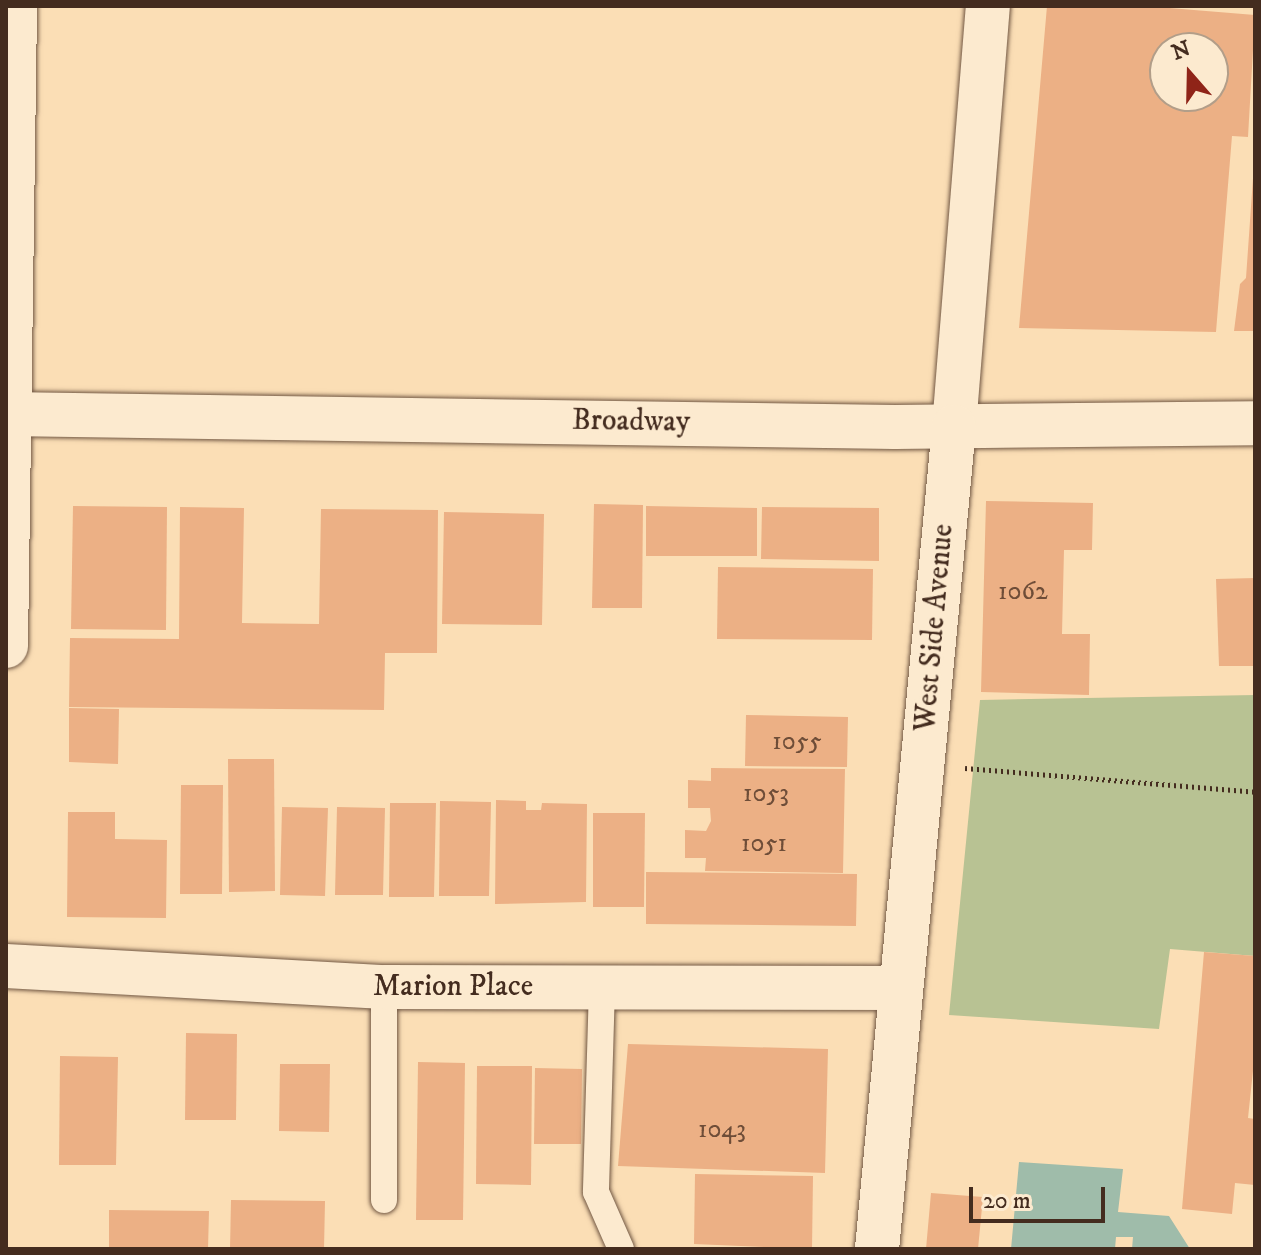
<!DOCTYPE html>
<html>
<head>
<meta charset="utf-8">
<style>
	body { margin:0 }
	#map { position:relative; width:1261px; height:1255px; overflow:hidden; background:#fbdeb5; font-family:"IM FELL DW Pica",serif }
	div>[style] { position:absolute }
	.green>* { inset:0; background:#b8c293 }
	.water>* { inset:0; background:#9fbcaa }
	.building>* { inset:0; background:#ecb085 }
	.path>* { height:5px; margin-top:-2.5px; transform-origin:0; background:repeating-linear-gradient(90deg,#442c1f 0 2px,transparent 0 6px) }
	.roads { filter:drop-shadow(0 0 2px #725844) drop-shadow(0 0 2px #725844) }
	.service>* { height:26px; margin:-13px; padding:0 13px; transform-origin:13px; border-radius:13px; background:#fceacf }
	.minor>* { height:44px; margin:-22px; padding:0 22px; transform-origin:22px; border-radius:22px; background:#fceacf }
	.tertiary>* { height:44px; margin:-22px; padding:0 22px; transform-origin:22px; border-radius:22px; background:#fceacf }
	span { translate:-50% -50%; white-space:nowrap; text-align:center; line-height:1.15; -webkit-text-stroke:6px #fceacf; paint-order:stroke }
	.number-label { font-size:26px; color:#6e4d38 }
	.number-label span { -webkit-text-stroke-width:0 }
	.street-label { font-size:30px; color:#442c1f }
	.frame { position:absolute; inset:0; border:8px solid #442c1f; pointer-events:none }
	.north { position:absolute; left:1149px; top:32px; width:80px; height:80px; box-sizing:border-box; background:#fceacf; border:2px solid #b29e89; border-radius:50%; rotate:340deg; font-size:22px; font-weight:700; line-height:32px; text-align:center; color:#442c1f }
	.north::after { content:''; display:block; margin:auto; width:28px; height:36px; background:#8f2418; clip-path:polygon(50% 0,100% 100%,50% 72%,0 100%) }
	.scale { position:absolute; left:969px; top:1187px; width:136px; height:36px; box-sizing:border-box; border:4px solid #442c1f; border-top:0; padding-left:10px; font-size:24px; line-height:28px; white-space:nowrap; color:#442c1f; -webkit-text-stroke:6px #fceacf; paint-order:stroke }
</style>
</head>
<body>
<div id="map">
	<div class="green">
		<i style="clip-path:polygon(1255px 695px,1255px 956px,1170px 949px,1159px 1029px,949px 1015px,980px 700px)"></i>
	</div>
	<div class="water">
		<i style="clip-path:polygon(1019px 1162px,1123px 1169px,1118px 1212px,1169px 1216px,1190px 1249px,1132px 1249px,1133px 1237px,1116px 1237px,1115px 1249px,1011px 1249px)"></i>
	</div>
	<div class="building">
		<i style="clip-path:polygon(evenodd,1047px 6px,1145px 6px,1255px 15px,1248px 137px,1232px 136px,1216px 332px,1019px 328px,1047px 6px,1165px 48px,1213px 48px,1213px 96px,1165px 96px,1165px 48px)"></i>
		<i style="clip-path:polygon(1253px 178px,1255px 331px,1234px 331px,1240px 284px,1246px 278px)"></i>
		<i style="clip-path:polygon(986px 501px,1093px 503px,1092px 550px,1064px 550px,1062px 634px,1090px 634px,1089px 695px,981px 692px)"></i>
		<i style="clip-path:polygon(594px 504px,643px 505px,642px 608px,592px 608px)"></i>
		<i style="clip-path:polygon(73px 506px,167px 507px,166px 630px,71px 629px)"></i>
		<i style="clip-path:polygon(646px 506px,757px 508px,757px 556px,646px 556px)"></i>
		<i style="clip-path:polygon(180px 507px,244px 508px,242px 623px,319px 624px,321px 509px,438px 510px,437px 653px,385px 653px,384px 710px,69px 707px,70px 638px,179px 639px)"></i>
		<i style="clip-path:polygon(762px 507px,879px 508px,879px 561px,761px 559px)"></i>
		<i style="clip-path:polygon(444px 512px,544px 514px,542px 625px,442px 624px)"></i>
		<i style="clip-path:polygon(718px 567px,873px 569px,872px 640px,717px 639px)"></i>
		<i style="clip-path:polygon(1255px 578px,1255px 666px,1219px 666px,1216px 579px)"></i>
		<i style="clip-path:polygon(69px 708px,119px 709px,118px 764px,69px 762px)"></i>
		<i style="clip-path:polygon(746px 715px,848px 717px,847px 767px,745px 766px)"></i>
		<i style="clip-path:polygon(228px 759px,274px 759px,275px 891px,229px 892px)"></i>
		<i style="clip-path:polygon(711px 768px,845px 769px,843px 873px,705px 871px,706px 858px,685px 858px,685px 830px,706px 831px,711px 821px,710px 808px,688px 808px,688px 780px,711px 781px)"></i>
		<i style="clip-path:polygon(181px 785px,223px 785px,222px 894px,180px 894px)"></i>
		<i style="clip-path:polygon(496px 800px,526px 801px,526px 810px,541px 810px,542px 803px,587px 804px,586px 902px,495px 904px)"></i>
		<i style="clip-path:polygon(440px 801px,491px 802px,489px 896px,439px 896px)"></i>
		<i style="clip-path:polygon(390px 803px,436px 803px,434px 897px,389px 897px)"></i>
		<i style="clip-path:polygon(282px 807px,328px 808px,325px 896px,280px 895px)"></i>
		<i style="clip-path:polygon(337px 807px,385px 808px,383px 895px,335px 895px)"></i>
		<i style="clip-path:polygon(68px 812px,115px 812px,115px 839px,167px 840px,166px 918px,67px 917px)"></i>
		<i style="clip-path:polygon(593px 813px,645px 813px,644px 907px,593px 907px)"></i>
		<i style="clip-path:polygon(646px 872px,857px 874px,856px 926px,646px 924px)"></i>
		<i style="clip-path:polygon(1204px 952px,1255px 956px,1255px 1052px,1248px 1118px,1255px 1119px,1255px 1185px,1235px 1183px,1232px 1214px,1182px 1209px)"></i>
		<i style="clip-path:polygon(186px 1033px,237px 1034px,236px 1120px,185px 1120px)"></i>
		<i style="clip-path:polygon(628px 1044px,828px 1049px,825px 1173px,618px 1166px)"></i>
		<i style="clip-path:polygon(60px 1056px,118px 1057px,116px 1165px,59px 1165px)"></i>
		<i style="clip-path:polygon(418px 1062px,465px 1063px,463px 1220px,416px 1220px)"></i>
		<i style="clip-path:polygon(280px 1064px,330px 1064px,329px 1132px,279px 1131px)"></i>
		<i style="clip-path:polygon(477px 1066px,532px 1066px,531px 1185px,476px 1184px)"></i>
		<i style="clip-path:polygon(535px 1068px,582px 1069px,581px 1144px,534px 1144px)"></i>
		<i style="clip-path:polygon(695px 1174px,813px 1176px,812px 1249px,694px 1244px)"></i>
		<i style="clip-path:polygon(931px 1193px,983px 1197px,978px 1249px,926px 1249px)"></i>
		<i style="clip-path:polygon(231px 1200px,325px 1201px,324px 1249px,230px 1249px)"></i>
		<i style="clip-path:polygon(109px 1210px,209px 1211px,208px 1249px,109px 1249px)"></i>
	</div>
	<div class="path">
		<i style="left:965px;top:768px;width:291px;rotate:4.7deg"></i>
	</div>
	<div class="roads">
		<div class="service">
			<i style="left:602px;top:987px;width:205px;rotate:91.7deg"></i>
			<i style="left:596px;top:1192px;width:62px;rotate:66.3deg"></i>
			<i style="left:384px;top:1200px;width:213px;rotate:-90deg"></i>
		</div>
		<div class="minor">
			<i style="left:954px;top:427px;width:422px;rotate:-85.4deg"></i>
			<i style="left:6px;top:646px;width:640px;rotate:-89.19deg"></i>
			<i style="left:6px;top:966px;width:379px;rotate:3.2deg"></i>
			<i style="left:384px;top:987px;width:517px;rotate:0.11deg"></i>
		</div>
		<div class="tertiary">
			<i style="left:6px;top:414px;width:889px;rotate:0.84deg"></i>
			<i style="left:895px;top:427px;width:360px;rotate:-0.6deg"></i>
			<i style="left:877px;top:1249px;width:826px;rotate:-84.65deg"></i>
		</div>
	</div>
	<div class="number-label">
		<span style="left:1023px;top:592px">1062</span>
		<span style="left:797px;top:742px">1055</span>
		<span style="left:766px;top:794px">1053</span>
		<span style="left:764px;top:844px">1051</span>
		<span style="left:722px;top:1130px">1043</span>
	</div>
	<div class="street-label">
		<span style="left:631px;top:422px;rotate:1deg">Broadway</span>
		<span style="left:935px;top:628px;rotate:-85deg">West Side Avenue</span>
		<span style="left:453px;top:987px">Marion Place</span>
	</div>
	<div class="frame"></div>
	<div class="north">N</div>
	<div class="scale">20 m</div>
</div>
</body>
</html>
